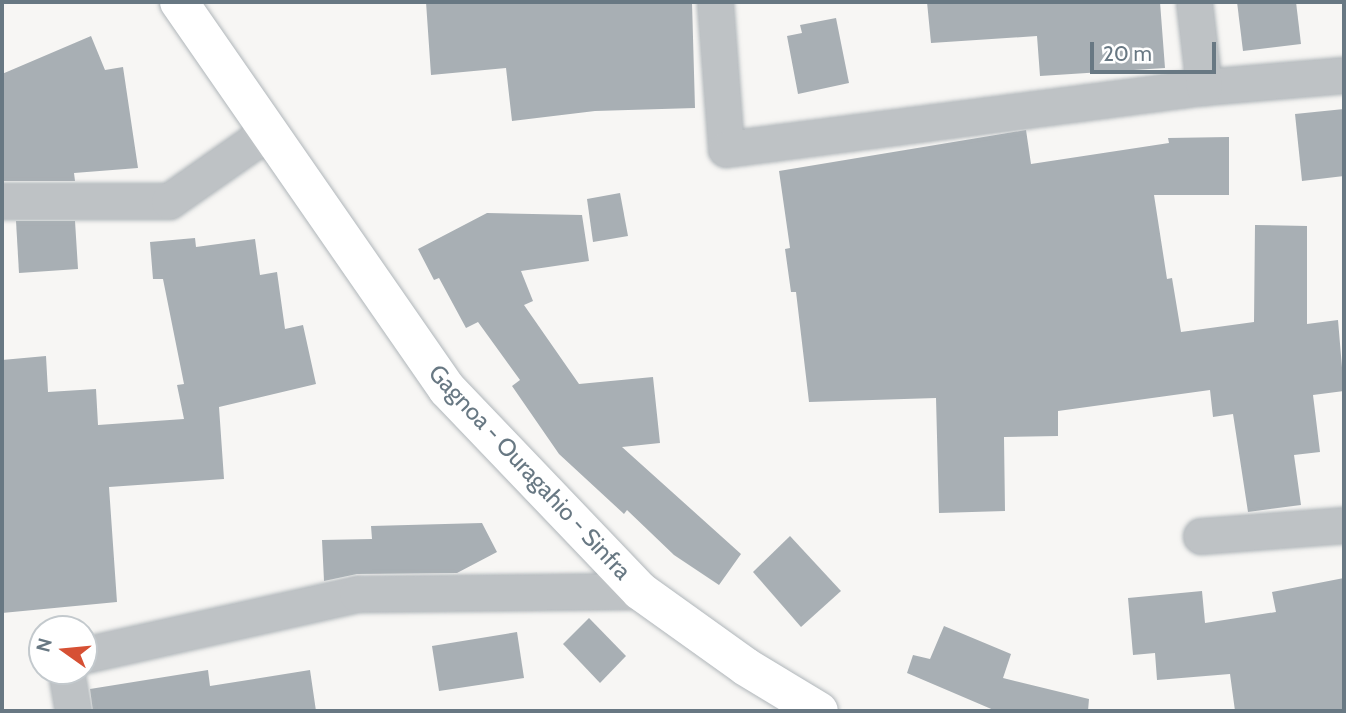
<!DOCTYPE html>
<html>
<head>
<meta charset="utf-8">
<style>
	body { margin:0 }
	#map { position:relative; width:1346px; height:713px; overflow:hidden; background:#f7f6f4; font-family:Cabin,sans-serif }
	div>[style] { position:absolute }
	.building>* { inset:0; background:#a8afb4 }
	.roads { filter:drop-shadow(0 0 2px #b0b6ba) drop-shadow(0 0 2px #b0b6ba) }
	.minor>* { height:35px; margin:-17.5px; padding:0 17.5px; transform-origin:17.5px; border-radius:17.5px; background:#bec2c5 }
	.secondary>* { height:38px; margin:-19px; padding:0 19px; transform-origin:19px; border-radius:19px; background:#fff }
	span { translate:-50% -50%; white-space:nowrap; text-align:center; line-height:1.15; -webkit-text-stroke:7px #fff; paint-order:stroke }
	.street-label { font-size:24px; color:#687883 }
	.frame { position:absolute; inset:0; border:4px solid #687883; pointer-events:none }
	.north { position:absolute; left:28px; top:615px; width:70px; height:70px; box-sizing:border-box; background:#fff; border:2px solid #c3c9cd; border-radius:50%; rotate:285deg; font-size:19px; font-weight:700; line-height:28px; text-align:center; color:#687883 }
	.north::after { content:''; display:block; margin:auto; width:24px; height:32px; background:#d65034; clip-path:polygon(50% 0,100% 100%,50% 72%,0 100%) }
	.scale { position:absolute; left:1090px; top:42px; width:126px; height:32px; box-sizing:border-box; border:4px solid #687883; border-top:0; padding-left:9px; font-size:21px; line-height:24px; white-space:nowrap; color:#687883; -webkit-text-stroke:5px #fff; paint-order:stroke }
</style>
</head>
<body>
<div id="map">
	<div class="building">
		<i style="clip-path:polygon(426px 2px,692px 2px,695px 108px,595px 111px,512px 121px,506px 68px,431px 75px)"></i>
		<i style="clip-path:polygon(927px 2px,1160px 2px,1165px 68px,1040px 76px,1037px 36px,931px 43px)"></i>
		<i style="clip-path:polygon(1237px 2px,1296px 2px,1301px 44px,1243px 51px)"></i>
		<i style="clip-path:polygon(836px 18px,849px 83px,798px 94px,787px 36px,802px 33px,800px 25px)"></i>
		<i style="clip-path:polygon(91px 36px,105px 70px,123px 67px,138px 168px,74px 173px,75px 181px,2px 181px,2px 74px)"></i>
		<i style="clip-path:polygon(1344px 109px,1344px 176px,1302px 181px,1295px 114px)"></i>
		<i style="clip-path:polygon(1026px 130px,1031px 164px,1169px 143px,1168px 138px,1229px 137px,1229px 195px,1154px 195px,1167px 279px,1172px 278px,1181px 332px,1254px 322px,1255px 225px,1307px 226px,1307px 324px,1338px 320px,1344px 391px,1313px 395px,1320px 452px,1294px 455px,1301px 505px,1248px 512px,1233px 414px,1213px 417px,1210px 390px,1058px 411px,1058px 436px,1004px 437px,1005px 511px,939px 513px,936px 398px,809px 402px,796px 292px,791px 292px,785px 249px,790px 248px,779px 171px)"></i>
		<i style="clip-path:polygon(620px 193px,628px 236px,593px 242px,587px 199px)"></i>
		<i style="clip-path:polygon(487px 213px,582px 215px,589px 261px,521px 271px,533px 301px,524px 305px,579px 384px,653px 377px,660px 443px,622px 447px,741px 554px,719px 585px,674px 555px,627px 510px,624px 514px,559px 454px,512px 386px,520px 380px,478px 322px,466px 328px,439px 278px,434px 280px,418px 249px)"></i>
		<i style="clip-path:polygon(16px 221px,75px 221px,78px 269px,19px 273px)"></i>
		<i style="clip-path:polygon(195px 238px,196px 247px,255px 239px,260px 275px,277px 272px,285px 329px,303px 325px,316px 384px,219px 407px,224px 479px,109px 487px,117px 602px,2px 613px,2px 360px,46px 356px,48px 392px,96px 389px,98px 425px,184px 419px,177px 385px,184px 384px,163px 279px,153px 279px,150px 242px)"></i>
		<i style="clip-path:polygon(482px 523px,497px 552px,457px 573px,357px 574px,324px 581px,322px 540px,372px 539px,371px 526px)"></i>
		<i style="clip-path:polygon(790px 536px,841px 591px,801px 627px,753px 572px)"></i>
		<i style="clip-path:polygon(1344px 578px,1344px 711px,1235px 711px,1230px 674px,1157px 680px,1155px 653px,1133px 655px,1128px 598px,1202px 591px,1205px 623px,1276px 612px,1272px 592px)"></i>
		<i style="clip-path:polygon(589px 618px,626px 656px,600px 683px,563px 644px)"></i>
		<i style="clip-path:polygon(944px 626px,1011px 654px,1003px 678px,1089px 699px,1088px 711px,996px 711px,907px 673px,913px 655px,930px 659px)"></i>
		<i style="clip-path:polygon(517px 632px,524px 678px,439px 691px,432px 646px)"></i>
		<i style="clip-path:polygon(208px 670px,210px 686px,310px 670px,316px 711px,93px 711px,90px 689px)"></i>
	</div>
	<div class="roads">
		<div class="minor">
			<i style="left:715px;top:2px;width:147px;rotate:85.7deg"></i>
			<i style="left:726px;top:149px;width:482px;rotate:-7.4deg"></i>
			<i style="left:1204px;top:87px;width:141px;rotate:-4.9deg"></i>
			<i style="left:1194px;top:2px;width:86px;rotate:83.3deg"></i>
			<i style="left:2px;top:201px;width:167px"></i>
			<i style="left:169px;top:201px;width:118px;rotate:-35deg"></i>
			<i style="left:1201px;top:536px;width:143px;rotate:-4.4deg"></i>
			<i style="left:84px;top:655px;width:280px;rotate:-12.6deg"></i>
			<i style="left:357px;top:594px;width:283px;rotate:-0.6deg"></i>
			<i style="left:66px;top:671px;width:41px;rotate:80.1deg"></i>
		</div>
		<div class="secondary">
			<i style="left:179px;top:2px;width:471px;rotate:55.3deg"></i>
			<i style="left:447px;top:389px;width:279px;rotate:46.3deg"></i>
			<i style="left:640px;top:591px;width:130px;rotate:35.6deg"></i>
			<i style="left:746px;top:667px;width:85px;rotate:31.1deg"></i>
		</div>
	</div>
	<div class="street-label">
		<span style="left:530px;top:472px;rotate:47deg">Gagnoa - Ouragahio - Sinfra</span>
	</div>
	<div class="frame"></div>
	<div class="north">N</div>
	<div class="scale">20 m</div>
</div>
</body>
</html>
